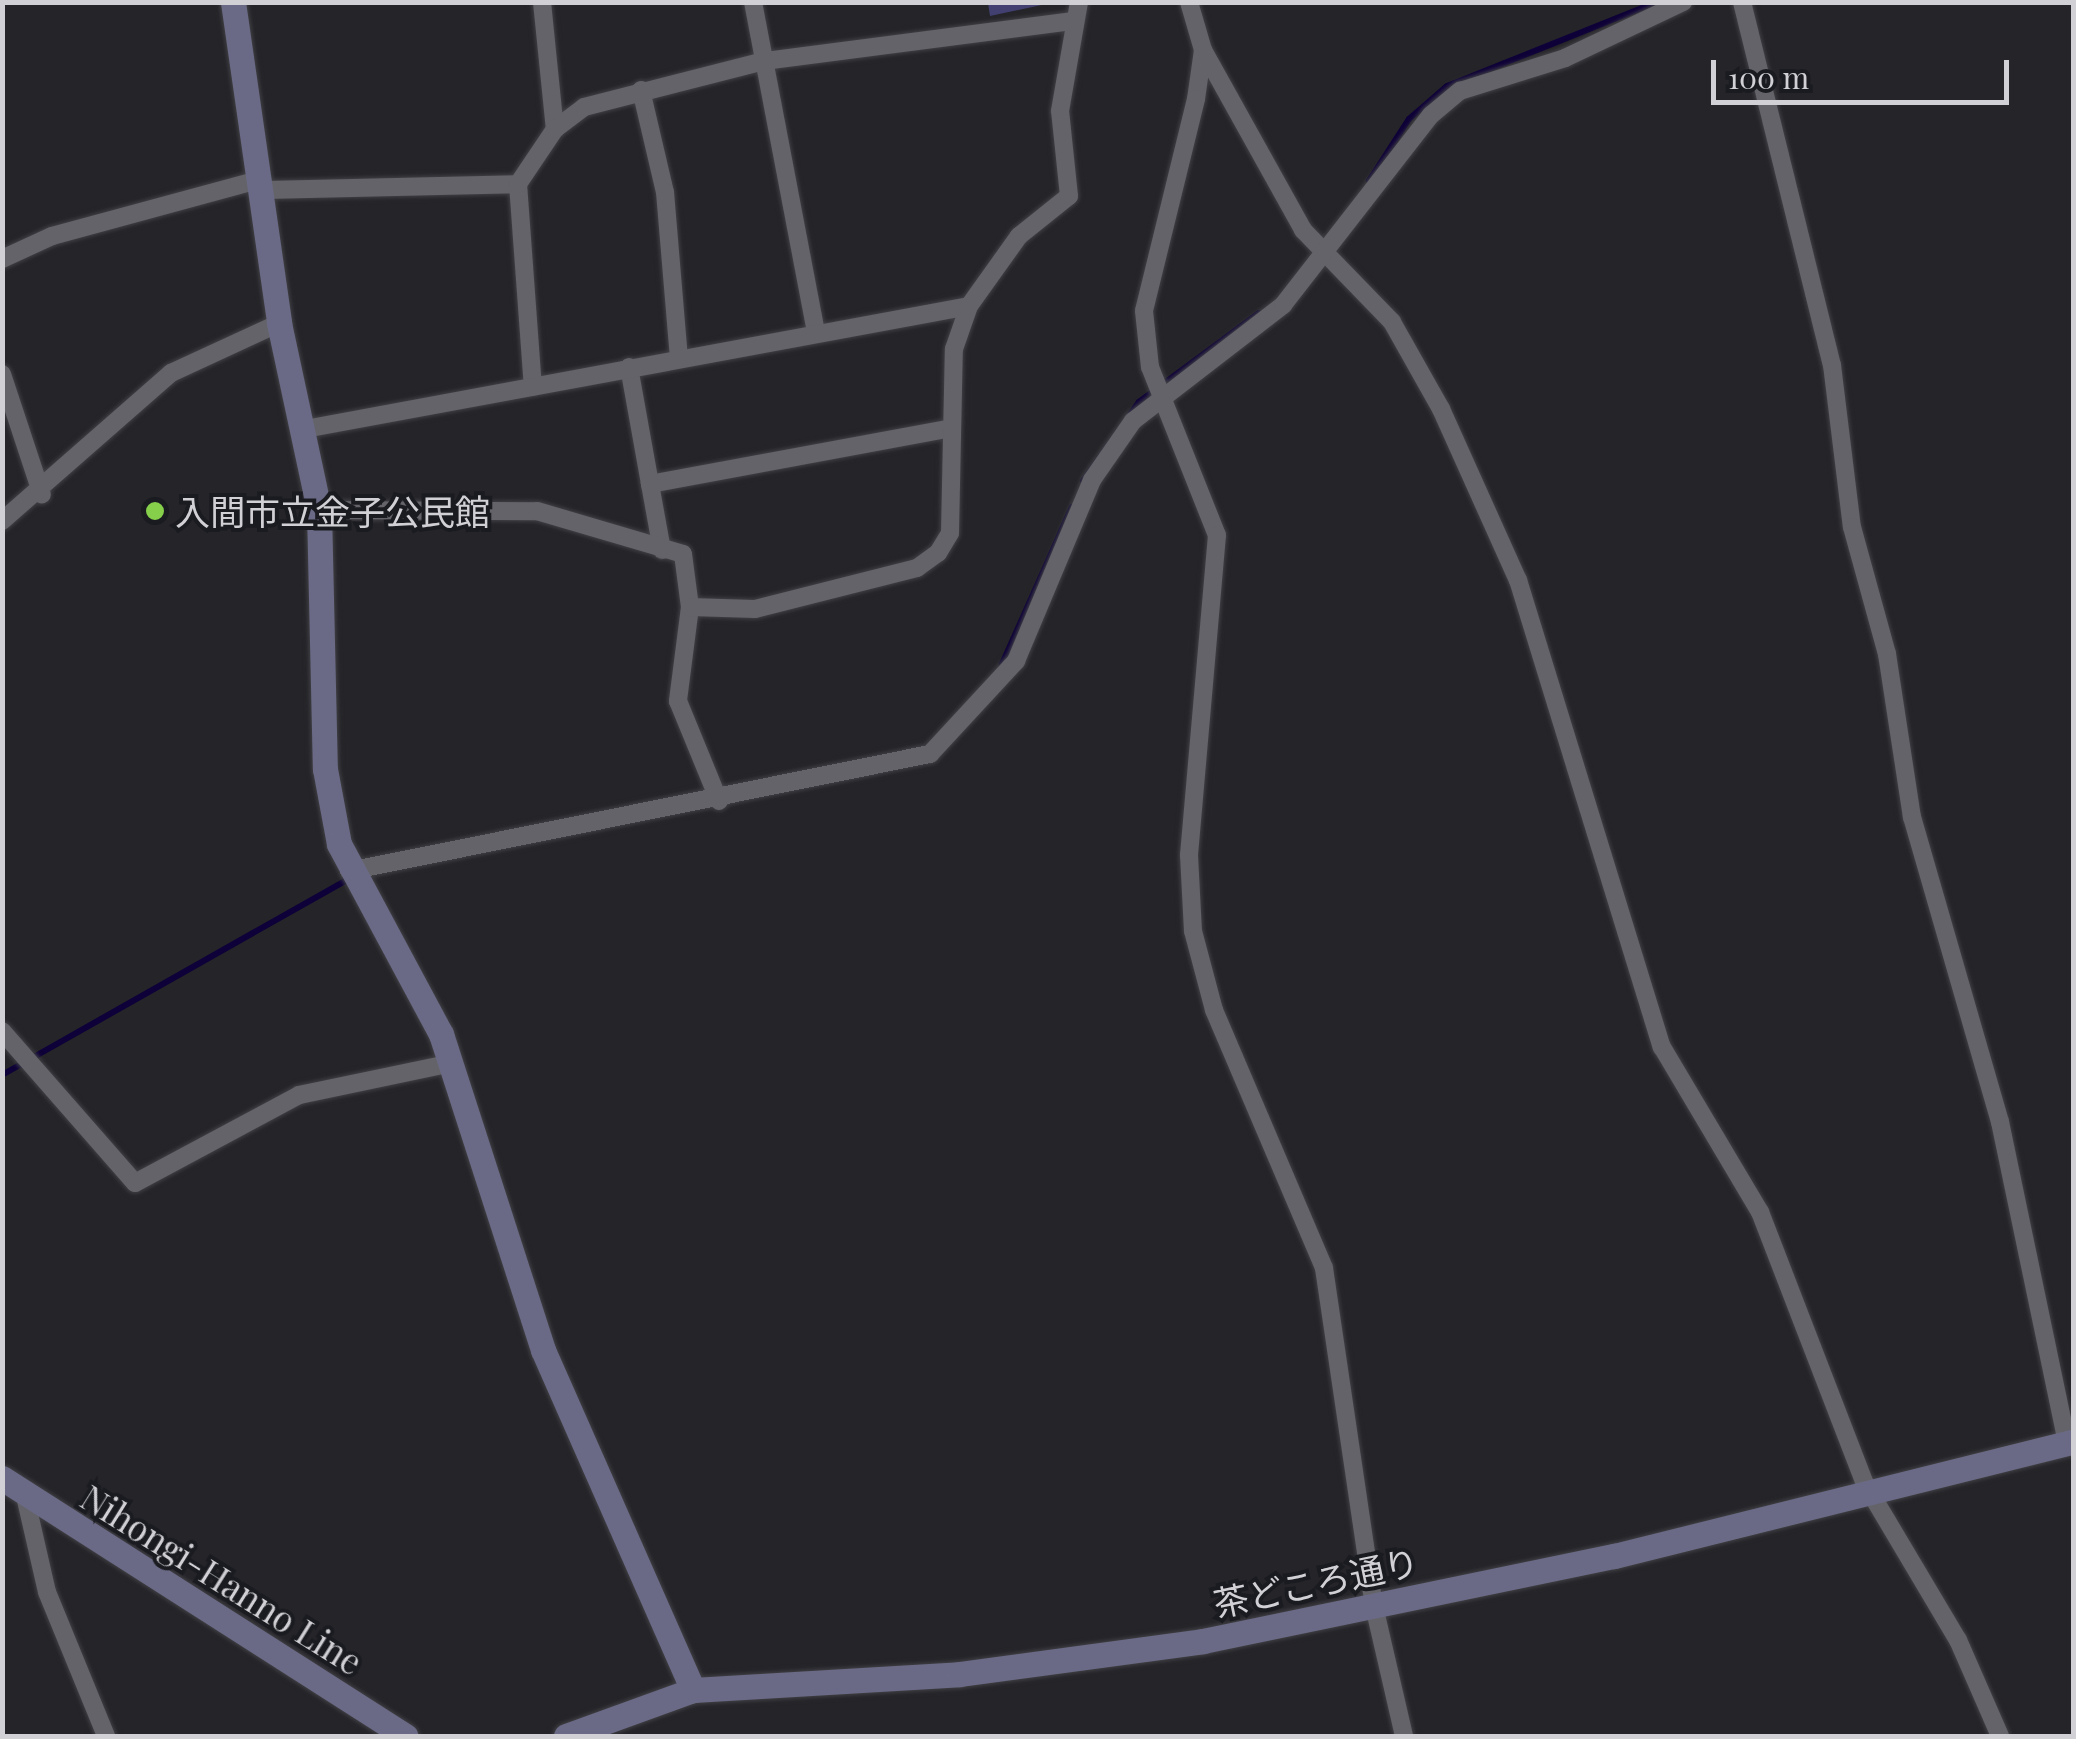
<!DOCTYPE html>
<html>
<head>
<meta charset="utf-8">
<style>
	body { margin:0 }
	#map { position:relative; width:2076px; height:1739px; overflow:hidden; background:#242429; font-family:"Playfair Display","Noto Sans JP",serif }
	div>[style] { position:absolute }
	.green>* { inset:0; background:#424071 }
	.stream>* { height:6px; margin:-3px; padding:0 3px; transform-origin:3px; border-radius:3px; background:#0e0038 }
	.roads { filter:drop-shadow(0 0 2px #404045) drop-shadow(0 0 2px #404045) }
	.street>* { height:18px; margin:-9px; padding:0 9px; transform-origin:9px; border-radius:9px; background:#636369 }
	.secondary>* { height:25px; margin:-12.5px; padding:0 12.5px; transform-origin:12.5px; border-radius:12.5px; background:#6a6a86 }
	.dots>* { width:28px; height:28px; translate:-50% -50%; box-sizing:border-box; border:5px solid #1a1b20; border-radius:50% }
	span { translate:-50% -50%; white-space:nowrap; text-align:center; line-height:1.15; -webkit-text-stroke:8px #1a1b20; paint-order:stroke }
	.poi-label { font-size:35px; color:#d1d1d5 }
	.left { translate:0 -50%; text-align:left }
	.street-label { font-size:35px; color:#d1d1d5 }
	.frame { position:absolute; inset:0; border:5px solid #d1d1d5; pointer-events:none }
	.scale { position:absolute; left:1711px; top:60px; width:298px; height:45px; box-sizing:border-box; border:5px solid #d1d1d5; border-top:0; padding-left:12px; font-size:30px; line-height:35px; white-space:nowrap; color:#d1d1d5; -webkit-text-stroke:8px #1a1b20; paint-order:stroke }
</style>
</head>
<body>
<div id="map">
	<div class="green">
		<i style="clip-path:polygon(988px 3px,988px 2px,1051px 3px,990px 16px)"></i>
	</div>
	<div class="stream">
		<i style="left:1369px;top:181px;width:74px;rotate:-57.2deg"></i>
		<i style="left:1409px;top:119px;width:50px;rotate:-41deg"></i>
		<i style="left:1447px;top:86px;width:226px;rotate:-21.8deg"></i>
		<i style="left:1083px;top:481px;width:97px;rotate:-54.7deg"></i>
		<i style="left:1139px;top:402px;width:149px;rotate:-36.6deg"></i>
		<i style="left:1002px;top:664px;width:172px;rotate:-66deg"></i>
		<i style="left:2px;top:1075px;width:399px;rotate:-29.5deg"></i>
	</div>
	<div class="roads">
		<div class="street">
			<i style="left:542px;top:2px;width:128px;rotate:84.2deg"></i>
			<i style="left:753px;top:2px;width:336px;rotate:79.2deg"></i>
			<i style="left:1189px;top:2px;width:50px;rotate:73.7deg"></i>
			<i style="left:1203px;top:50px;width:49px;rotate:98.1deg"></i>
			<i style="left:1196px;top:99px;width:218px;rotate:103.8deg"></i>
			<i style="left:1144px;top:311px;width:56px;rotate:83.9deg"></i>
			<i style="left:1150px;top:367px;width:181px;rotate:68.3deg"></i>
			<i style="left:1217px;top:535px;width:321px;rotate:95deg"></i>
			<i style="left:1189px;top:855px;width:76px;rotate:87deg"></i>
			<i style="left:1193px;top:931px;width:82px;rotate:75.1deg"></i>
			<i style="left:1214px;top:1010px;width:280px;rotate:66.9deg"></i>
			<i style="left:1324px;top:1268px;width:342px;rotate:81.6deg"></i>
			<i style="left:1374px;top:1606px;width:133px;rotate:77deg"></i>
			<i style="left:1742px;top:2px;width:374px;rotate:76.1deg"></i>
			<i style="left:1832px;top:365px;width:163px;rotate:83deg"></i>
			<i style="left:1852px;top:527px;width:132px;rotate:74.6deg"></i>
			<i style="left:1887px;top:654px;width:165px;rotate:81.3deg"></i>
			<i style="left:1912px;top:817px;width:317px;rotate:73.9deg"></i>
			<i style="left:2000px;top:1122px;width:328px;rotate:78.2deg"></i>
			<i style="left:1203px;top:50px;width:206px;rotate:60.9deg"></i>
			<i style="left:1303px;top:230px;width:128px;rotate:45.9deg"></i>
			<i style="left:1392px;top:322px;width:100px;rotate:60.6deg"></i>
			<i style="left:1441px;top:409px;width:188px;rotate:65.8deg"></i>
			<i style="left:1518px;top:580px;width:489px;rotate:72.9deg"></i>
			<i style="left:1662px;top:1047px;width:192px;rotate:59.3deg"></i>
			<i style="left:1760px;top:1212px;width:289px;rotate:68.9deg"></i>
			<i style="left:1864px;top:1482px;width:184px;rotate:59.3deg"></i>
			<i style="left:1958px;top:1640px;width:105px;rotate:66.4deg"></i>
			<i style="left:641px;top:90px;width:105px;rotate:76.8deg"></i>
			<i style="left:665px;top:192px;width:166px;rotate:85.2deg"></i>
			<i style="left:518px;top:184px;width:203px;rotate:85.8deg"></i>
			<i style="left:263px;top:190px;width:255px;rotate:-1.3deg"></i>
			<i style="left:518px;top:184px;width:66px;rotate:-56.1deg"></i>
			<i style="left:555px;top:129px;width:36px;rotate:-37deg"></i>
			<i style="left:584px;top:107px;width:187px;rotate:-14.3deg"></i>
			<i style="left:765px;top:61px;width:310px;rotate:-7.4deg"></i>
			<i style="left:2px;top:259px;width:55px;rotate:-24.7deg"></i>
			<i style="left:52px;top:236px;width:218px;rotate:-15.2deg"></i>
			<i style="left:629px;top:367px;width:119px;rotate:79.8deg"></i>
			<i style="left:650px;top:484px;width:301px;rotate:-10.5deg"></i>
			<i style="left:2px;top:374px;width:127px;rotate:71.7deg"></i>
			<i style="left:305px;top:429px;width:675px;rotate:-10.49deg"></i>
			<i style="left:650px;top:484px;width:67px;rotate:79.7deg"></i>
			<i style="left:319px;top:510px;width:218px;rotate:0.3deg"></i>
			<i style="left:537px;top:511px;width:152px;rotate:16.4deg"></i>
			<i style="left:683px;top:554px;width:53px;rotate:82.5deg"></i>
			<i style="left:690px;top:607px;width:95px;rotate:97.3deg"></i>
			<i style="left:678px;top:701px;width:108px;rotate:67.7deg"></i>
			<i style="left:2px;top:521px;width:225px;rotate:-41.2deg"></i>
			<i style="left:171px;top:373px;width:119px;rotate:-24.8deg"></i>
			<i style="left:690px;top:607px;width:65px;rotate:1.8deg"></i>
			<i style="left:755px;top:609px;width:167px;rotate:-14.2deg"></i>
			<i style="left:917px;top:568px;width:26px;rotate:-36deg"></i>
			<i style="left:938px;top:553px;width:23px;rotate:-59deg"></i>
			<i style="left:950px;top:533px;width:184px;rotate:-88.8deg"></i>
			<i style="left:954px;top:349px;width:46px;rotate:-70.8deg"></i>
			<i style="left:969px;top:306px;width:86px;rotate:-54.5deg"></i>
			<i style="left:1019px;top:236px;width:64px;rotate:-38.7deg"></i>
			<i style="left:1069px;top:196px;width:85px;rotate:-96deg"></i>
			<i style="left:1060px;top:111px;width:111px;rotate:-80.1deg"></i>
			<i style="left:349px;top:871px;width:593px;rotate:-11.39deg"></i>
			<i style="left:930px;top:754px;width:127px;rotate:-47.2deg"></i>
			<i style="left:1016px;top:661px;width:196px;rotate:-67.2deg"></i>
			<i style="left:1092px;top:480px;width:72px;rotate:-55.2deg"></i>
			<i style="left:1133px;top:421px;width:190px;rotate:-37.7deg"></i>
			<i style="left:1283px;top:305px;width:241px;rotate:-52.1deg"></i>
			<i style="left:1431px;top:115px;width:38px;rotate:-40deg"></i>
			<i style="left:1460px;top:91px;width:110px;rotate:-17.4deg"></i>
			<i style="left:1565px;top:58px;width:131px;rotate:-25.4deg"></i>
			<i style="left:2px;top:1031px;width:202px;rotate:48.8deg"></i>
			<i style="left:135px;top:1183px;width:186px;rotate:-28.2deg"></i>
			<i style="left:299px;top:1095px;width:156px;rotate:-11.8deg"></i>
			<i style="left:25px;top:1496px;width:98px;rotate:77.1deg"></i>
			<i style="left:47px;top:1592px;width:156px;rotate:67.7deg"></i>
		</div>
		<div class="secondary">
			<i style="left:233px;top:2px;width:324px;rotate:81.8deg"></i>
			<i style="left:279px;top:323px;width:191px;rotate:77.9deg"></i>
			<i style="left:319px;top:510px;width:259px;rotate:88.7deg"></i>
			<i style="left:325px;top:769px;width:76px;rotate:79.4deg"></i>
			<i style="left:339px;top:844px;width:216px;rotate:61.8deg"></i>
			<i style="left:441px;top:1034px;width:332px;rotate:72.1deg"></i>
			<i style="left:543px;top:1350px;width:372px;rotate:66.2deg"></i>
			<i style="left:2px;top:1478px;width:479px;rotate:32.6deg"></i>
			<i style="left:566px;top:1736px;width:135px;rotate:-19.9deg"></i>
			<i style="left:693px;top:1690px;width:267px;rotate:-3.4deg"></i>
			<i style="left:960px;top:1674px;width:245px;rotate:-7.7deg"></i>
			<i style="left:1203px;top:1641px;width:420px;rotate:-11.7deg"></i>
			<i style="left:1614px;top:1556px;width:474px;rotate:-14deg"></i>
		</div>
	</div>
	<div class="dots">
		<i style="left:155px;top:511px;background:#86cf4b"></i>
	</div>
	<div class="poi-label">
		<span class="left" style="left:175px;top:511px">入間市立金子公民館</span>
	</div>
	<div class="street-label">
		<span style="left:222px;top:1579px;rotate:32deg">Nihongi-Hanno Line</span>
		<span style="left:1316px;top:1582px;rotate:-12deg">茶どころ通り</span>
	</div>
	<div class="frame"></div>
	<div class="scale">100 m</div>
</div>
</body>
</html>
